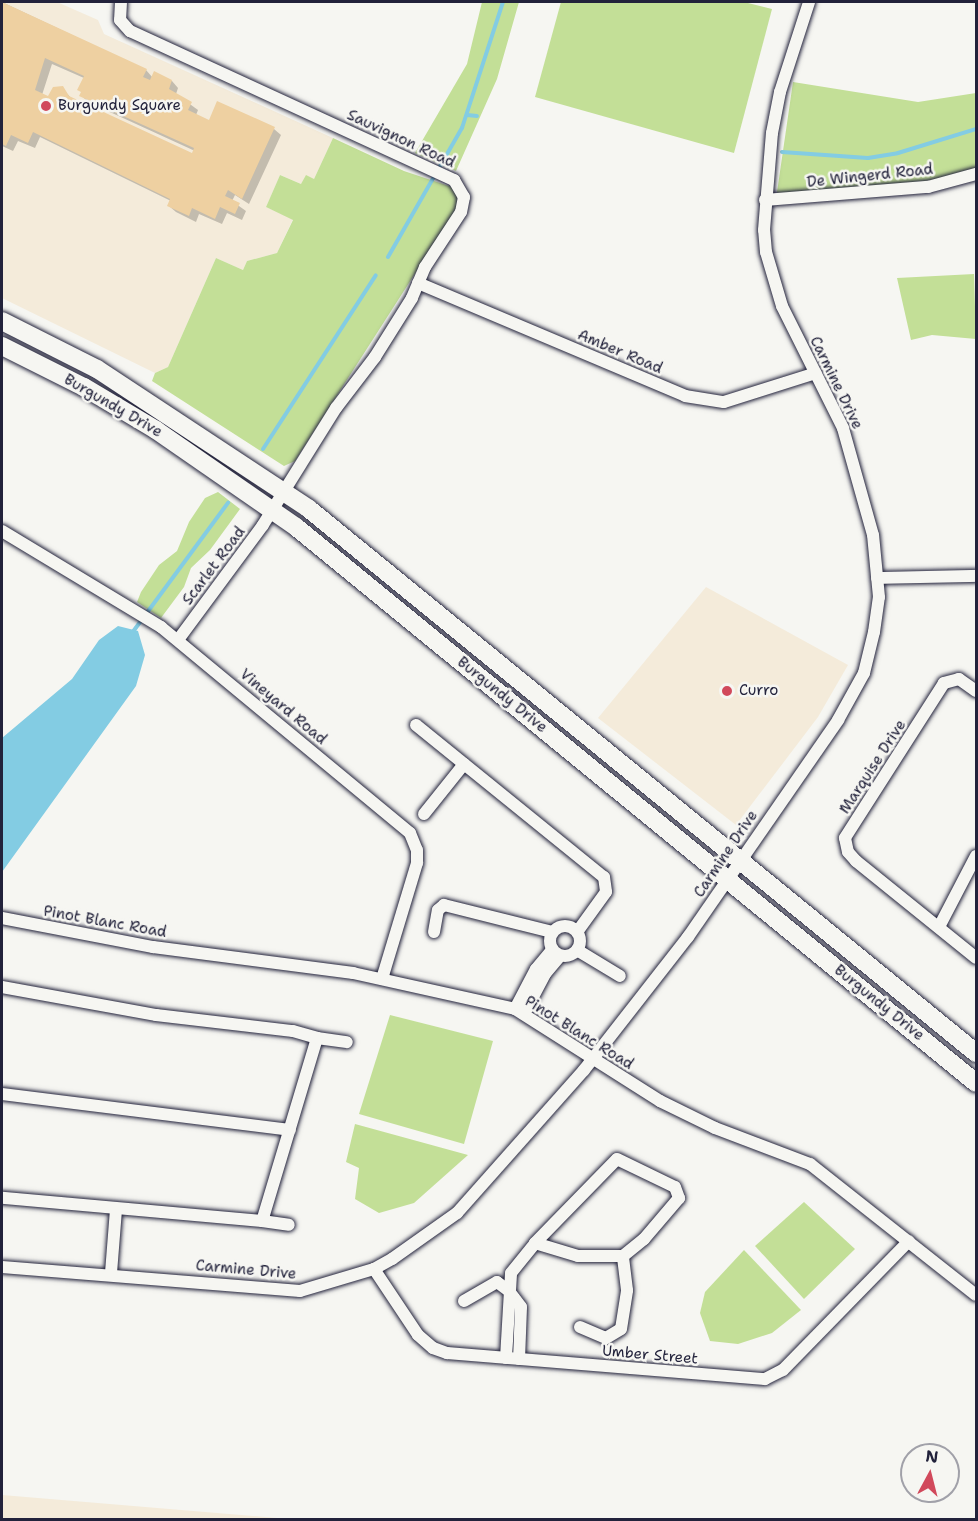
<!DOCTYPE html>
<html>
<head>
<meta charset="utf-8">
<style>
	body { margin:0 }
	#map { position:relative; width:978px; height:1521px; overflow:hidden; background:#f6f6f2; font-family:"Shantell Sans",sans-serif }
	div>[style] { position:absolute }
	.built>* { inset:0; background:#f4ebda }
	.green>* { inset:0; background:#c3df97 }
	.water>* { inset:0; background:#83cce3 }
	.shadow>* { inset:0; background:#0003 }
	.stream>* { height:4px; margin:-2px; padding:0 2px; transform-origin:2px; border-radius:2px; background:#83cce3 }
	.building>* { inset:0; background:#eed0a1 }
	.roads { filter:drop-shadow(0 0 2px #22223b) drop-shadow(0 0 2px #22223b) }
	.street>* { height:12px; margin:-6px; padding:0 6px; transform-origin:6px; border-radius:6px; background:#f6f6f2 }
	.street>.ring { margin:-6px; padding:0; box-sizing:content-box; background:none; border:12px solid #f6f6f2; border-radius:50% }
	.secondary>* { height:18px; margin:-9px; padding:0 9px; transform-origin:9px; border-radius:9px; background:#f6f6f2 }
	.dots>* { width:16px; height:16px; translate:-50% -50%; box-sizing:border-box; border:3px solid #f6f6f2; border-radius:50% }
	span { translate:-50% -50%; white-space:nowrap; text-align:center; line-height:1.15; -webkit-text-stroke:5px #f6f6f2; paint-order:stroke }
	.poi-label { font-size:15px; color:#22223b }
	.left { translate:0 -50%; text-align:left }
	.street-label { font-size:15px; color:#22223b }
	.frame { position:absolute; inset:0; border:3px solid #22223b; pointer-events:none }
	.north { position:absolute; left:900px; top:1443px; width:60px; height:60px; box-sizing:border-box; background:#f6f6f2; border:2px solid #a1a1a9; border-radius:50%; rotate:7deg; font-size:16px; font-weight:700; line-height:24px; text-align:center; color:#22223b }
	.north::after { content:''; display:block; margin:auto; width:21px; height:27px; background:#d1495b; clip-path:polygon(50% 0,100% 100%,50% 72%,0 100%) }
</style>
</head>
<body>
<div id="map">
	<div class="built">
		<i style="clip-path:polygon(2px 2px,57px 2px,98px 20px,104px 34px,333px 138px,314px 179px,301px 184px,280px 175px,266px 207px,293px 219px,277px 253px,247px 261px,243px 270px,216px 258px,168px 367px,155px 373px,2px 298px)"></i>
		<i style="clip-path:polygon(706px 587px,848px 665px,818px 717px,736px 825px,598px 718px)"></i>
		<i style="clip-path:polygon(2px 1495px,289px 1519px,2px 1519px)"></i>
	</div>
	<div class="green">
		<i style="clip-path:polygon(482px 2px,519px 2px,497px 79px,456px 171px,415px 153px,467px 64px)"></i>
		<i style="clip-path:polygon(561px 2px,744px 2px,772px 9px,734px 153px,535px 97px)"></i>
		<i style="clip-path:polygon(793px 82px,918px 102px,976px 93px,976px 173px,950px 182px,776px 199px)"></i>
		<i style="clip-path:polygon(333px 138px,404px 171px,452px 187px,458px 197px,457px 208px,295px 461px,284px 466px,152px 381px,155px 373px,168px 367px,216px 258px,243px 270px,247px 261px,277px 253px,293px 220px,266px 207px,280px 175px,301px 184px,306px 175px,314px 179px)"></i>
		<i style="clip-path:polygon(974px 274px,976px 339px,932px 335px,911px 340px,897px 278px)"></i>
		<i style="clip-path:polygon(218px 492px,240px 509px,210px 550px,191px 568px,184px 587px,161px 618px,137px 602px,141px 592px,159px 565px,177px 551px,189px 522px,205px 498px)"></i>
		<i style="clip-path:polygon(390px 1015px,493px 1041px,464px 1144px,359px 1114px)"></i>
		<i style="clip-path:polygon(355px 1124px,468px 1155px,414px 1203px,379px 1213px,355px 1199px,359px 1168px,346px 1162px)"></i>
		<i style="clip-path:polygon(804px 1202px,855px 1249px,804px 1299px,755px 1246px)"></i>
		<i style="clip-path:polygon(744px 1250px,801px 1310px,772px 1333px,738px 1344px,710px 1341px,700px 1313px,705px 1292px)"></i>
	</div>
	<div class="water">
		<i style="clip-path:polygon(118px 626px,138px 631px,145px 655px,136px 686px,2px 872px,2px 738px,72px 679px,99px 640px)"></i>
	</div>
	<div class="shadow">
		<i style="clip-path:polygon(evenodd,2px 2px,146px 70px,153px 78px,172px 81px,178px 88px,176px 94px,198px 110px,196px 115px,209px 122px,274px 129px,281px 135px,249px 204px,235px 195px,232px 201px,246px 211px,242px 220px,227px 213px,222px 224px,199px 214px,196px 222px,176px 212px,169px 206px,171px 201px,40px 137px,35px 148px,18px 141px,13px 151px,2px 146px,2px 2px,52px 64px,84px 78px,81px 95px,88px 102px,195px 151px,193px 155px,72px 99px,62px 88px,49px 98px,42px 95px,52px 64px)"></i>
	</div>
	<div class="stream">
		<i style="left:467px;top:115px;width:10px;rotate:6deg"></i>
		<i style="left:782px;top:152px;width:86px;rotate:4deg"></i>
		<i style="left:868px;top:158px;width:30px;rotate:-9deg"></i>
		<i style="left:898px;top:153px;width:82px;rotate:-17.1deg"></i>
		<i style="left:388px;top:257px;width:149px;rotate:-60.2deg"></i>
		<i style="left:462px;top:128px;width:133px;rotate:-72deg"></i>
		<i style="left:263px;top:449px;width:207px;rotate:-57deg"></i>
		<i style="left:132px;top:633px;width:162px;rotate:-53.6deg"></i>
	</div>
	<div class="building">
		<i style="clip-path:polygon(evenodd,2px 2px,147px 69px,143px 77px,150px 80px,154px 71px,172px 80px,169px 89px,192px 102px,188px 110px,209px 120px,217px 101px,275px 127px,242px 199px,228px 190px,225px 196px,240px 203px,235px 214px,220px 207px,215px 219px,192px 208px,189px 216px,167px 206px,170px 199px,33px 132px,28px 143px,11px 135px,6px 146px,2px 144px,2px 2px,45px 58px,84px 76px,77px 90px,81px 92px,79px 96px,194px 148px,192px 153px,69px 96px,63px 86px,53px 87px,48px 96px,35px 90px,45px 58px)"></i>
	</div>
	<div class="roads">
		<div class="street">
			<i style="left:121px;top:2px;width:18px;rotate:93deg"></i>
			<i style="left:120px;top:20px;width:15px;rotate:48deg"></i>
			<i style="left:130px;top:31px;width:357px;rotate:24.7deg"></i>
			<i style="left:454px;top:180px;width:20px;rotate:60deg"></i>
			<i style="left:464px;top:197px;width:15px;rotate:101deg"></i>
			<i style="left:461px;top:212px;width:66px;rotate:123.2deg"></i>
			<i style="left:425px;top:267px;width:34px;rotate:113deg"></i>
			<i style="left:412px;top:298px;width:70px;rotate:122.1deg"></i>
			<i style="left:375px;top:357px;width:64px;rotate:127.4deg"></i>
			<i style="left:336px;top:408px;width:138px;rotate:122deg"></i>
			<i style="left:263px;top:525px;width:143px;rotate:126.5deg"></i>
			<i style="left:765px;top:200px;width:164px;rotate:-4.6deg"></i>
			<i style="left:928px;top:187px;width:50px;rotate:-15.2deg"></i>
			<i style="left:418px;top:283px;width:290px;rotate:22.9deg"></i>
			<i style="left:685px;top:396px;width:39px;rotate:9deg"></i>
			<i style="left:724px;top:402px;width:96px;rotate:-17.5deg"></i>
			<i style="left:2px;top:531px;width:186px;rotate:31.1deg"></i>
			<i style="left:161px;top:627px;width:323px;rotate:39.6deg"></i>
			<i style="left:410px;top:833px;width:18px;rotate:68deg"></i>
			<i style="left:417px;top:850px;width:13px;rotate:90deg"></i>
			<i style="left:417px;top:863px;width:121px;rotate:106.8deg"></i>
			<i style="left:877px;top:578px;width:99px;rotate:-1.2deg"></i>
			<i style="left:976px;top:691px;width:21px;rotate:-145deg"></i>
			<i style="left:959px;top:679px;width:16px;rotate:165deg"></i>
			<i style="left:944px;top:683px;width:184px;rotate:122.6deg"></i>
			<i style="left:845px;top:838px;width:14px;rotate:78deg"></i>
			<i style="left:848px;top:852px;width:12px;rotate:48deg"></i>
			<i style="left:856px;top:861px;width:154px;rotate:38.9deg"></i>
			<i style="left:416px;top:725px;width:242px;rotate:39deg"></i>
			<i style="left:604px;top:877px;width:15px;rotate:82deg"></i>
			<i style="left:606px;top:892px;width:49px;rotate:125.9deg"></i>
			<i style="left:424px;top:814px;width:64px;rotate:-51.3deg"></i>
			<i style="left:2px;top:918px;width:154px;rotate:10.9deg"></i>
			<i style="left:153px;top:947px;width:202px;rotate:7.4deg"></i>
			<i style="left:353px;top:973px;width:166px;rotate:12.5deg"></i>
			<i style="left:515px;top:1009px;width:172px;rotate:32.4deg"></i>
			<i style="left:660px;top:1101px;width:61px;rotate:26.1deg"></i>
			<i style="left:715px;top:1128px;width:102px;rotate:20.8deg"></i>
			<i style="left:810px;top:1164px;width:211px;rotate:38.3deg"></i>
			<i class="ring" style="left:550px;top:926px;width:18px;height:18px"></i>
			<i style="left:939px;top:927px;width:80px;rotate:-62.5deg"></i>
			<i style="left:434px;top:932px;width:22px;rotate:-80deg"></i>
			<i style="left:438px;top:910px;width:8px;rotate:-40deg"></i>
			<i style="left:444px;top:905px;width:111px;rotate:14deg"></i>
			<i style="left:577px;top:950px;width:50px;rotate:31.2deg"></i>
			<i style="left:2px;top:987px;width:157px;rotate:10.3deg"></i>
			<i style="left:156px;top:1015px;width:138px;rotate:6.7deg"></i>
			<i style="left:293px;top:1031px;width:25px;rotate:16deg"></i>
			<i style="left:317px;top:1038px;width:191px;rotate:106.7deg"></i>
			<i style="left:262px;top:1221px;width:261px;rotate:-174.9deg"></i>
			<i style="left:515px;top:1009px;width:45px;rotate:-62.3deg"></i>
			<i style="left:536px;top:969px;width:25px;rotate:-50deg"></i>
			<i style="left:524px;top:1014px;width:45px;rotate:-62.3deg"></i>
			<i style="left:545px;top:974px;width:23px;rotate:-50deg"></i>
			<i style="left:317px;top:1038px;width:30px;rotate:8deg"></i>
			<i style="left:2px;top:1094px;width:290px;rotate:7.1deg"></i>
			<i style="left:262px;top:1221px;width:27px;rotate:8deg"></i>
			<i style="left:2px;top:1267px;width:299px;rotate:4.6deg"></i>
			<i style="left:300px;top:1291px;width:77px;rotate:-16.6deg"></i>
			<i style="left:374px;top:1269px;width:21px;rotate:-29deg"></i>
			<i style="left:392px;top:1259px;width:80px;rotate:-35.3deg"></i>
			<i style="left:457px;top:1213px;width:191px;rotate:-48.4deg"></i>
			<i style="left:584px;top:1070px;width:169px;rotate:-52deg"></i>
			<i style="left:688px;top:937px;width:264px;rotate:-55.3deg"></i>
			<i style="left:838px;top:720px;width:54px;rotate:-61deg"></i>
			<i style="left:864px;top:673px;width:42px;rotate:-76.3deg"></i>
			<i style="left:874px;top:632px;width:35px;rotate:-82deg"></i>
			<i style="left:879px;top:597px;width:62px;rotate:-95.5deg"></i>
			<i style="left:873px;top:535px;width:111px;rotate:-105.7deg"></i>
			<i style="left:843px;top:428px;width:136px;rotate:-116.6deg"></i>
			<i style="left:782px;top:306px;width:56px;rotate:-106.5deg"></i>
			<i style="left:766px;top:252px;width:22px;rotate:-95deg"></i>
			<i style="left:764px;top:230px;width:97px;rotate:-85.3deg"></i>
			<i style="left:772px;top:133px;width:42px;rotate:-79deg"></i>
			<i style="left:780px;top:92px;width:95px;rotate:-72.1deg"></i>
			<i style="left:374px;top:1269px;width:79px;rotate:56.3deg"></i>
			<i style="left:418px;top:1335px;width:20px;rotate:41deg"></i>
			<i style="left:433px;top:1348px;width:15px;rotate:20deg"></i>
			<i style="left:447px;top:1353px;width:319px;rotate:4.7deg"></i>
			<i style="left:765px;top:1379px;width:20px;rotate:-27deg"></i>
			<i style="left:783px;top:1370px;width:180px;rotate:-45.7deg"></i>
			<i style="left:111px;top:1273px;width:64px;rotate:-85.5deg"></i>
			<i style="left:464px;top:1301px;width:38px;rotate:-30deg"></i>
			<i style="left:497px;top:1282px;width:15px;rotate:37deg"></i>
			<i style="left:509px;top:1291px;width:20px;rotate:53deg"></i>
			<i style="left:521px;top:1307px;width:52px;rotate:92.2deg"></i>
			<i style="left:580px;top:1327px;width:28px;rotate:23deg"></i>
			<i style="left:606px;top:1338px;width:17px;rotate:-31deg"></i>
			<i style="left:621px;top:1329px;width:39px;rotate:-81deg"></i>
			<i style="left:627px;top:1290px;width:34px;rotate:-97deg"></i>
			<i style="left:506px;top:1358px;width:85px;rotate:-86.6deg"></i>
			<i style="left:511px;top:1273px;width:38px;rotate:-51deg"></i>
			<i style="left:535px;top:1243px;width:117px;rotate:-45.7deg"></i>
			<i style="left:617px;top:1159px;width:64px;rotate:25.8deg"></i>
			<i style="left:675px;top:1187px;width:12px;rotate:70deg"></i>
			<i style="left:679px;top:1198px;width:54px;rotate:130.5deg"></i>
			<i style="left:644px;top:1239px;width:27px;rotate:141deg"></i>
			<i style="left:623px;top:1256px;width:45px;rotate:180deg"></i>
			<i style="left:578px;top:1256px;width:45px;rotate:-163.2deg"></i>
		</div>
		<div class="secondary">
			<i style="left:2px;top:321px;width:106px;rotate:26.8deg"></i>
			<i style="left:97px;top:369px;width:254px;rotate:33.4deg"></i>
			<i style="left:309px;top:509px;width:861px;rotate:39.2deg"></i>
			<i style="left:2px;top:346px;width:92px;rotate:26.6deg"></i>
			<i style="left:84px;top:387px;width:84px;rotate:30.8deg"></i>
			<i style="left:156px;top:430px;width:170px;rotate:34.7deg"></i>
			<i style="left:296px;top:527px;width:878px;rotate:39.27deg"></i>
		</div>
	</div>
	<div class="dots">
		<i style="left:46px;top:106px;background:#d1495b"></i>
		<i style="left:727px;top:691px;background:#d1495b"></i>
	</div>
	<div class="poi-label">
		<span class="left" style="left:58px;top:106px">Burgundy Square</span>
		<span class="left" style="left:739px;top:691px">Curro</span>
	</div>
	<div class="street-label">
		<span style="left:401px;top:139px;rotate:25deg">Sauvignon Road</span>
		<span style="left:870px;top:176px;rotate:-6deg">De Wingerd Road</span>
		<span style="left:620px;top:352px;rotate:23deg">Amber Road</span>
		<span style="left:836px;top:383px;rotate:64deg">Carmine Drive</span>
		<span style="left:113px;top:406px;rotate:30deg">Burgundy Drive</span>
		<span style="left:214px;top:566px;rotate:-53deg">Scarlet Road</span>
		<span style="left:502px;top:695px;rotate:39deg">Burgundy Drive</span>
		<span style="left:283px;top:707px;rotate:40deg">Vineyard Road</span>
		<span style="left:873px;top:767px;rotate:-57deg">Marquise Drive</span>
		<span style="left:726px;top:854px;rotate:-56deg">Carmine Drive</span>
		<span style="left:105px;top:922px;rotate:10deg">Pinot Blanc Road</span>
		<span style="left:879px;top:1003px;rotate:39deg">Burgundy Drive</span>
		<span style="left:579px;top:1033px;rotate:32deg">Pinot Blanc Road</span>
		<span style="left:246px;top:1270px;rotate:5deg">Carmine Drive</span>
		<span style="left:650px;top:1355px;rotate:5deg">Umber Street</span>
	</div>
	<div class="frame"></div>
	<div class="north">N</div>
</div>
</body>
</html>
